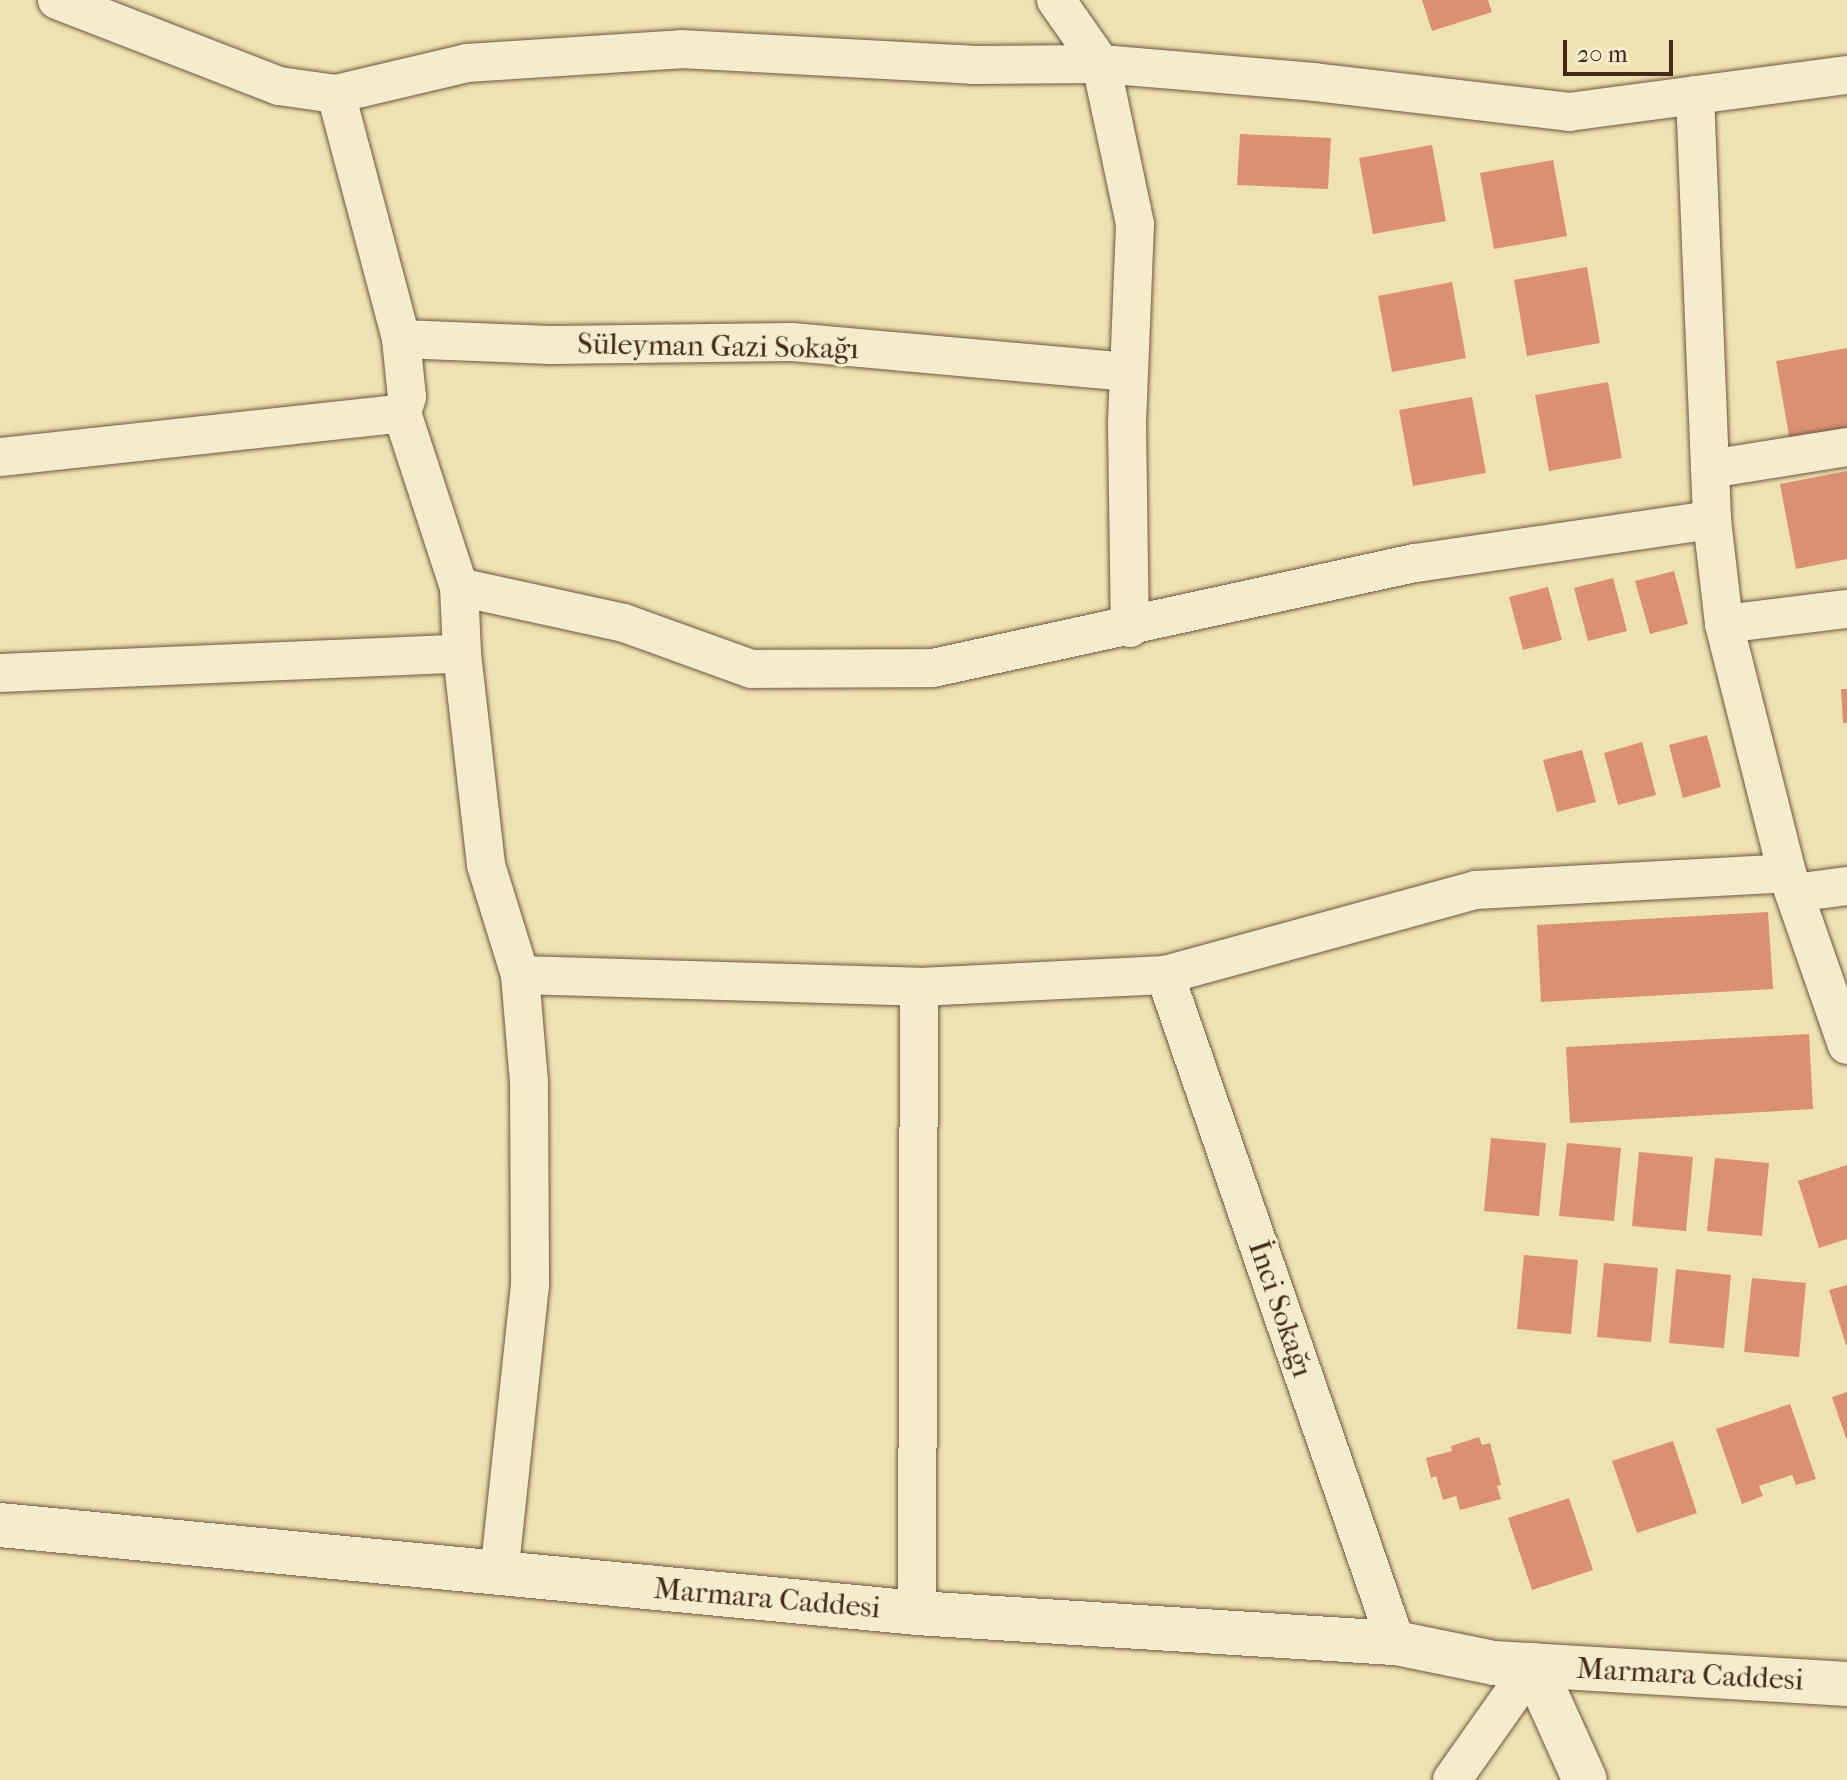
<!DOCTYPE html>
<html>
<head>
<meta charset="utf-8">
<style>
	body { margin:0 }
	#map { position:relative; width:1847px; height:1780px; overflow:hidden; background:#efe2b2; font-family:"IM FELL French Canon",serif }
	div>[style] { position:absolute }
	.building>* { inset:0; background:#db9073 }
	.roads { filter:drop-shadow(0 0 2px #6d5740) drop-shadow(0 0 2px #6d5740) }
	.street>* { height:38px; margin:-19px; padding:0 19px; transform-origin:19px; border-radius:19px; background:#f5eccd }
	.secondary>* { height:44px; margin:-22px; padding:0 22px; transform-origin:22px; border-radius:22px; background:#f5eccd }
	span { translate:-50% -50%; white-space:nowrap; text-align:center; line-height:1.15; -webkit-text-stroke:6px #f5eccd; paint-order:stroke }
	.street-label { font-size:30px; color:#42291a }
	.scale { position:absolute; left:1563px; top:40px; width:110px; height:36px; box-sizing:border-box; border:4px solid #42291a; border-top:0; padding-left:10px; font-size:24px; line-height:28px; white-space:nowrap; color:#42291a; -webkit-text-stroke:6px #f5eccd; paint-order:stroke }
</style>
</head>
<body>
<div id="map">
	<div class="building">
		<i style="clip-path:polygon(1422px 0,1488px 0,1492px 12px,1432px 31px)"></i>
		<i style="clip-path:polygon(1240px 134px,1331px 138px,1328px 189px,1237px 185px)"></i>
		<i style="clip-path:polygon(1432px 145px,1446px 221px,1373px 234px,1359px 158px)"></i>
		<i style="clip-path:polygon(1553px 160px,1567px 236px,1494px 249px,1480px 173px)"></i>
		<i style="clip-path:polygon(1587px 267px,1600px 343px,1527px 356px,1514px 280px)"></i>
		<i style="clip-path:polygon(1452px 282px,1466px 358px,1392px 372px,1378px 296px)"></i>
		<i style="clip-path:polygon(1847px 348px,1847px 437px,1791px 447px,1776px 361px)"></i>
		<i style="clip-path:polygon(1608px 382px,1622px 458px,1549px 471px,1535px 395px)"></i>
		<i style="clip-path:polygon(1472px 397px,1486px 473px,1413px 486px,1399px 410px)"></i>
		<i style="clip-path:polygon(1847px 471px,1847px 559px,1796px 569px,1780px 484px)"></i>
		<i style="clip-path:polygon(1674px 571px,1688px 624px,1650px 634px,1635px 581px)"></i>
		<i style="clip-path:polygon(1613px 578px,1627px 631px,1588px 641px,1574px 588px)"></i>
		<i style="clip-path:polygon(1548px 587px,1562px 640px,1523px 650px,1509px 597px)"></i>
		<i style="clip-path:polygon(1841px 689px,1847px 689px,1847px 723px,1843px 723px)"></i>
		<i style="clip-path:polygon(1707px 735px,1721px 787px,1683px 798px,1669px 745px)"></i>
		<i style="clip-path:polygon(1642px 742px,1656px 795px,1618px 805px,1604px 753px)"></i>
		<i style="clip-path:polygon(1582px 750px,1596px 802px,1557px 812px,1543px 760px)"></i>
		<i style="clip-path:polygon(1768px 912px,1773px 989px,1541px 1002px,1537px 925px)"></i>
		<i style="clip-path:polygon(1809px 1034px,1813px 1109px,1570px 1123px,1566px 1047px)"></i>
		<i style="clip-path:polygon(1491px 1138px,1546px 1143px,1539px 1216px,1484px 1211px)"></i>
		<i style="clip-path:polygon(1567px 1143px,1621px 1148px,1614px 1221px,1559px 1216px)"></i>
		<i style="clip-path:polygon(1639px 1152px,1693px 1157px,1686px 1231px,1632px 1226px)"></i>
		<i style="clip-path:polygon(1715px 1158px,1769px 1163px,1762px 1236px,1707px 1231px)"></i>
		<i style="clip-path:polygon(1847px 1165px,1847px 1239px,1819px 1248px,1798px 1181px)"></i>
		<i style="clip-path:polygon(1524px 1255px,1578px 1260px,1571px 1334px,1517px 1329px)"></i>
		<i style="clip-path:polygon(1604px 1263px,1658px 1268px,1651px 1342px,1597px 1337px)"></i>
		<i style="clip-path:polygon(1676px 1269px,1731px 1275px,1724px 1348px,1669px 1343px)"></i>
		<i style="clip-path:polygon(1752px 1278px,1806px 1283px,1799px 1357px,1744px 1352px)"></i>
		<i style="clip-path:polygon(1847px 1285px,1847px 1345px,1846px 1345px,1829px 1290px)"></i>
		<i style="clip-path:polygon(1847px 1392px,1847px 1441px,1832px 1397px)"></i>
		<i style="clip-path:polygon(1790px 1404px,1816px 1479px,1796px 1485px,1792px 1475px,1759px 1486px,1763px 1496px,1742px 1504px,1716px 1429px)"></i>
		<i style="clip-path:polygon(1479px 1437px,1482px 1445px,1490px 1443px,1501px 1485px,1497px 1486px,1501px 1499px,1460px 1510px,1456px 1496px,1443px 1500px,1436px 1476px,1431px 1478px,1426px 1458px,1452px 1451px,1451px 1446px)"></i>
		<i style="clip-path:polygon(1673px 1441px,1697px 1513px,1637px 1533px,1612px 1461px)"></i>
		<i style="clip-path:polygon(1569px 1498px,1593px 1570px,1532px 1590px,1508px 1518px)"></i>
	</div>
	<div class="roads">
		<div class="street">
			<i style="left:57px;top:0;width:238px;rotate:21.2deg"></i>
			<i style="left:279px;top:86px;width:58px;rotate:8deg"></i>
			<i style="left:336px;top:94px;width:135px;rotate:-13.3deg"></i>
			<i style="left:467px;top:63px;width:214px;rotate:-3.7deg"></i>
			<i style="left:681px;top:49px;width:291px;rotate:3.1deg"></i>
			<i style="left:972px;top:65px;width:129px;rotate:-0.4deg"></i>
			<i style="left:1101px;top:64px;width:214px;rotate:4.8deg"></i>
			<i style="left:1314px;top:82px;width:257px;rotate:6.7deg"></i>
			<i style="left:1569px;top:112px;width:280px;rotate:-7.6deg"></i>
			<i style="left:1056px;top:0;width:78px;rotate:54.9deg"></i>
			<i style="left:1101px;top:64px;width:164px;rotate:78deg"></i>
			<i style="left:1135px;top:224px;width:199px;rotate:92.3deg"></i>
			<i style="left:1127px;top:423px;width:205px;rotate:89.2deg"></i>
			<i style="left:336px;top:94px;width:253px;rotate:75.1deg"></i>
			<i style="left:401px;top:339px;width:58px;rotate:84.1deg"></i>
			<i style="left:407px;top:397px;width:17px;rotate:107deg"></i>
			<i style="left:402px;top:413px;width:183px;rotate:71.9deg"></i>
			<i style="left:459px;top:587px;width:67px;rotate:87.4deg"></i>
			<i style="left:1695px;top:95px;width:425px;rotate:87.7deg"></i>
			<i style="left:1712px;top:520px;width:105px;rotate:83.4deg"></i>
			<i style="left:1724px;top:624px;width:257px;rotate:75.8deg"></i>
			<i style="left:1787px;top:873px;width:182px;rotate:70.8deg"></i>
			<i style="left:401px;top:339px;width:149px;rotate:2.3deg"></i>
			<i style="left:550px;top:345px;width:242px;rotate:-0.7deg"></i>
			<i style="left:792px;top:342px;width:338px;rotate:5.1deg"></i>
			<i style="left:0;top:457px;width:404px;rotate:-6.2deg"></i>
			<i style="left:1710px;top:469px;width:139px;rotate:-9.1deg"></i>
			<i style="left:459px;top:587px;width:169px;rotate:12.3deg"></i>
			<i style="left:624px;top:623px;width:135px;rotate:19.9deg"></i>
			<i style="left:751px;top:669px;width:182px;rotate:-0.3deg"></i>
			<i style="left:933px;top:668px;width:494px;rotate:-12.3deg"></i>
			<i style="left:1416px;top:563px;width:299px;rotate:-8.3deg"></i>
			<i style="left:1724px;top:624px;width:124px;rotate:-7deg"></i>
			<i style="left:0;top:673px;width:462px;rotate:-2.4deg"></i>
			<i style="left:462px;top:654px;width:212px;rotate:83.5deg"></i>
			<i style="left:486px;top:865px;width:115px;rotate:72.8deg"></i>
			<i style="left:520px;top:975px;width:107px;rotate:85.2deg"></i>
			<i style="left:529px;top:1082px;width:203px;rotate:89.7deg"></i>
			<i style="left:530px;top:1285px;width:291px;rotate:96.1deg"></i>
			<i style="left:1794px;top:893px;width:53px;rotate:-7.5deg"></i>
			<i style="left:520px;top:975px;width:399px;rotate:1.7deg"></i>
			<i style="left:919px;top:987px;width:246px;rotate:-2.8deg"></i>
			<i style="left:1165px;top:975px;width:322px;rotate:-15.3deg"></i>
			<i style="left:1476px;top:890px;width:311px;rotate:-3.1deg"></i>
			<i style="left:1165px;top:975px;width:707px;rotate:70.92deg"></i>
			<i style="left:917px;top:1613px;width:626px;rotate:-89.82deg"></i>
			<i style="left:1452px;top:1780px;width:141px;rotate:-54.8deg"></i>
		</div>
		<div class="secondary">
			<i style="left:0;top:1525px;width:921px;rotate:5.48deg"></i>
			<i style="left:917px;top:1613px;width:480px;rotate:3.6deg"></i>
			<i style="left:1396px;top:1643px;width:100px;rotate:11.5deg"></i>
			<i style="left:1494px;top:1663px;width:354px;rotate:3.4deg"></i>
			<i style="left:1533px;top:1665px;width:126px;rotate:65.7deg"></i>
		</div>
	</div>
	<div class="street-label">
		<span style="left:718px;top:347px;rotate:1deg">Süleyman Gazi Sokağı</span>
		<span style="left:1280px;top:1309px;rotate:71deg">İnci Sokağı</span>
		<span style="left:767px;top:1599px;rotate:5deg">Marmara Caddesi</span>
		<span style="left:1690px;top:1675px;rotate:3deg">Marmara Caddesi</span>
	</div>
	<div class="scale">20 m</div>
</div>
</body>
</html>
